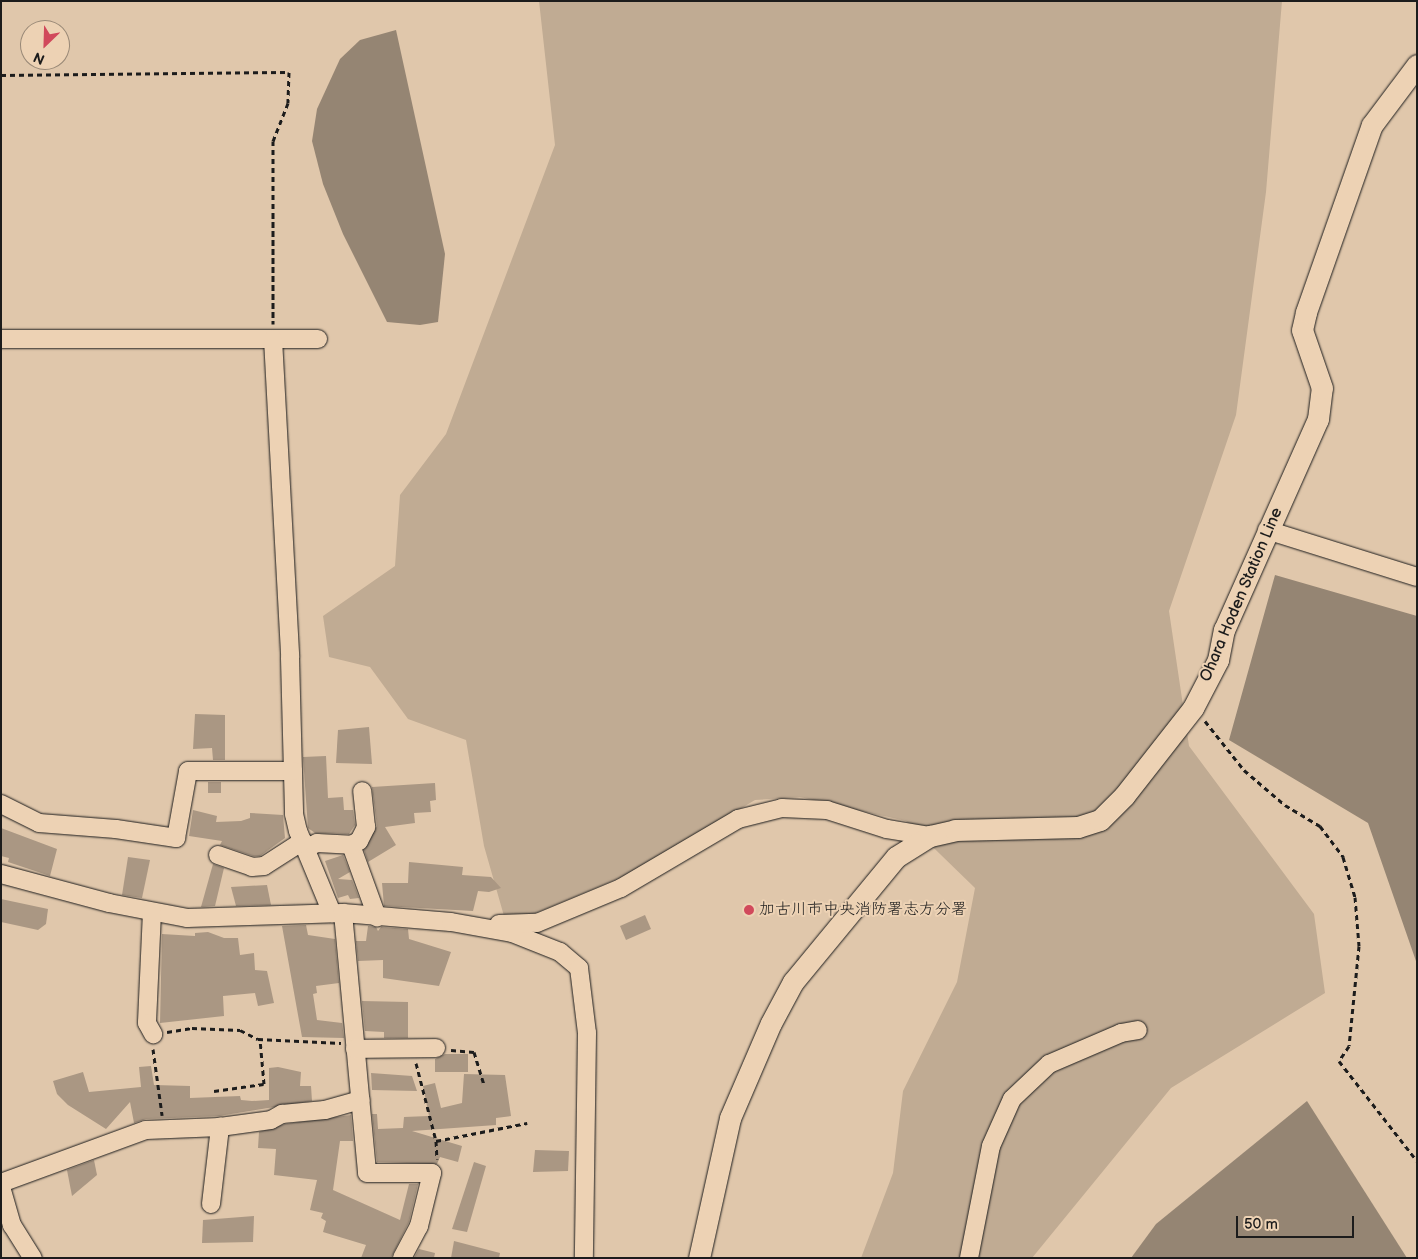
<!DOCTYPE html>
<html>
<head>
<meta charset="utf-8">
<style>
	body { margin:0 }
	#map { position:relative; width:1418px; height:1259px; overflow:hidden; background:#e0c7ab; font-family:"Balsamiq Sans","Klee One",sans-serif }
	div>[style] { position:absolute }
	.green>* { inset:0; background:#c0ab93 }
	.water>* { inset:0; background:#958573 }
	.building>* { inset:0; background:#aa9783 }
	.path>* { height:3px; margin-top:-1.5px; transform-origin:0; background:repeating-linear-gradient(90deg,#1c1c1c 0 5px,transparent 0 9px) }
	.roads { filter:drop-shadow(0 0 1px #1c1c1c) drop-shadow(0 0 1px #1c1c1c) }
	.minor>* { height:18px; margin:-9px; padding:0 9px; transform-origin:9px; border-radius:9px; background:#edd2b4 }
	.major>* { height:21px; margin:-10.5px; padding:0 10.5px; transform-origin:10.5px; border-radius:10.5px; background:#edd2b4 }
	.dots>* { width:14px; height:14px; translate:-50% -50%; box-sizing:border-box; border:2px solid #edd2b4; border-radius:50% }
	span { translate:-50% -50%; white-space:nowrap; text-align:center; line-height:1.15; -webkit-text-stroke:4px #edd2b4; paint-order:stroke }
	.street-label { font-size:16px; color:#1c1c1c }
	.poi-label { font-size:16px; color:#1c1c1c }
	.left { translate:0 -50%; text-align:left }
	.frame { position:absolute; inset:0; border:2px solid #1c1c1c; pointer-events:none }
	.north { position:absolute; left:20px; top:20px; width:50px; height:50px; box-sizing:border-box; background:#edd2b4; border:1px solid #998977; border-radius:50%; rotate:204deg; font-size:14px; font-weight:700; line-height:20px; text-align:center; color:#1c1c1c }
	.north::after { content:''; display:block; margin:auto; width:18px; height:22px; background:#d1495b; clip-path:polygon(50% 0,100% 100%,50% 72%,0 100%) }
	.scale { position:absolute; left:1236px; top:1216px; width:118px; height:22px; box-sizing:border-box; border:2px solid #1c1c1c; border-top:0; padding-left:6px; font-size:15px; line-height:18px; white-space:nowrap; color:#1c1c1c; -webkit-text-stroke:4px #edd2b4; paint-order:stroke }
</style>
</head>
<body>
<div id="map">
	<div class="green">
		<i style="clip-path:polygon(539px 1px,1282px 1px,1266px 192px,1236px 415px,1169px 611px,1189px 746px,1314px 914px,1325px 993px,1171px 1088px,1032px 1258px,861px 1258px,893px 1173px,903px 1091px,957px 982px,975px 888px,906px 821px,800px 797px,755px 800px,634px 872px,531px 915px,504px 916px,484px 846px,466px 740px,408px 719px,370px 667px,329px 657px,323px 616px,395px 566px,400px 495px,446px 434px,555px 145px)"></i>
	</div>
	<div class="water">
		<i style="clip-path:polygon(396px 30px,445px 254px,438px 322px,420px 325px,387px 322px,343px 234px,323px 184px,312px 141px,317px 109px,340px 59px,360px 40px)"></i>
		<i style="clip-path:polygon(1275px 575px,1417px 616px,1417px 964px,1368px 823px,1229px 740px)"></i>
		<i style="clip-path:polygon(1307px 1101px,1407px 1258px,1131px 1258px,1156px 1224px)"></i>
	</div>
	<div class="building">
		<i style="clip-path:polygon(195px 714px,225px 715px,225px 760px,213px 760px,212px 748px,193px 749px)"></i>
		<i style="clip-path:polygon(369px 727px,372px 764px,336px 763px,338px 730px)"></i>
		<i style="clip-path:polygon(326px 756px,328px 798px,343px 797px,344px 810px,353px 810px,355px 825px,349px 834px,315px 833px,308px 828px,303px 757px)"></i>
		<i style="clip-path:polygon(208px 782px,221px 782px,221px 793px,208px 793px)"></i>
		<i style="clip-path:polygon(435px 783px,436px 800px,430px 801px,431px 812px,414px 813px,415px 823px,385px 827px,396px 845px,368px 862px,364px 850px,377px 826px,372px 787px)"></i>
		<i style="clip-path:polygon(193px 810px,217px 816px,216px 822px,241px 821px,250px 818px,250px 813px,283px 815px,285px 838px,260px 856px,253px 856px,220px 845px,222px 841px,189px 836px)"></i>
		<i style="clip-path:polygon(1px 828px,57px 849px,50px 876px,8px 862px,9px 858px,1px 856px)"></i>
		<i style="clip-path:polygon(343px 855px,350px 872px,338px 879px,352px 880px,359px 898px,350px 899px,348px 895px,338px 898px,325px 861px)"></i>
		<i style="clip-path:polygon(128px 857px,150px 860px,142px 898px,122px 895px)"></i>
		<i style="clip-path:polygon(409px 862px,463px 867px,462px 875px,491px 877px,501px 888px,489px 892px,478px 891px,473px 911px,384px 906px,382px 883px,408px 883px)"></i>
		<i style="clip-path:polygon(213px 864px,224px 868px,215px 906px,201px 907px)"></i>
		<i style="clip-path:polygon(267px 885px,271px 905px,236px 906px,231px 887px)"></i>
		<i style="clip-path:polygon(1px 899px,48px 909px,46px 924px,38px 930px,1px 922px)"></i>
		<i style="clip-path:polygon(645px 915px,651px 929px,626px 940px,620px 926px)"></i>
		<i style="clip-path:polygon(306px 925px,308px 935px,335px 939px,339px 983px,316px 986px,317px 993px,313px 994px,317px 1020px,342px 1023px,344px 1038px,302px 1037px,282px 926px)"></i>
		<i style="clip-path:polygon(368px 926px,376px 927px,378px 931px,381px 927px,408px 929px,409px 939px,451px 952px,439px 986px,383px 978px,383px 960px,358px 961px,356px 941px,366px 941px)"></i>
		<i style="clip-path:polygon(208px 932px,224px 938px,238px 938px,240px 955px,254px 953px,255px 970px,267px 971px,274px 1003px,258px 1006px,255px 993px,223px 996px,224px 1016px,160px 1023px,162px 934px,195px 936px,195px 933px)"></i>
		<i style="clip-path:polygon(362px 1001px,408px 1002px,408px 1038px,384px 1038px,384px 1032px,365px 1031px)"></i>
		<i style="clip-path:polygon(445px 1054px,468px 1054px,468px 1072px,435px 1072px,435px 1059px)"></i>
		<i style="clip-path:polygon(151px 1066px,154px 1085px,190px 1086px,190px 1098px,240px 1096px,241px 1100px,252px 1101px,269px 1100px,269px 1068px,278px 1067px,301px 1072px,300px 1086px,311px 1086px,312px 1101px,219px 1116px,146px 1119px,134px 1123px,130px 1102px,106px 1129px,68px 1105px,57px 1094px,53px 1081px,83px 1072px,89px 1092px,141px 1087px,139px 1067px)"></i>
		<i style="clip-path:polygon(371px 1073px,412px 1076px,417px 1091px,372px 1090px)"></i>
		<i style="clip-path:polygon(464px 1074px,505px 1075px,511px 1116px,496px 1118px,496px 1125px,412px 1131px,462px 1146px,458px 1162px,440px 1157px,437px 1164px,377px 1162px,372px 1114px,377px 1114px,378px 1129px,403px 1128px,404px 1117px,429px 1116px,423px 1086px,435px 1083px,441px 1108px,462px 1103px)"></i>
		<i style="clip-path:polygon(351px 1115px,353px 1141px,340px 1141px,333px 1190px,400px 1220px,409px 1184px,418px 1184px,409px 1222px,391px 1258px,361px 1258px,366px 1245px,323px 1232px,326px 1221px,321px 1218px,323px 1213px,310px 1210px,317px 1180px,274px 1175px,276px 1149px,258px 1148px,259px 1132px,285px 1124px)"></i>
		<i style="clip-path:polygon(535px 1150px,569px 1151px,568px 1171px,533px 1172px)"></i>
		<i style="clip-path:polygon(94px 1160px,97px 1175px,72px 1196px,67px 1170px)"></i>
		<i style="clip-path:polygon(474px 1162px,486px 1166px,467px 1232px,452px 1229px)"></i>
		<i style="clip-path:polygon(254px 1216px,253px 1242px,202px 1243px,203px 1220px)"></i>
		<i style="clip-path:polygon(454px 1241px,500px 1253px,499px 1258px,451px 1258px)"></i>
		<i style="clip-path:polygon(419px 1249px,435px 1253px,434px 1258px,414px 1258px)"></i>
	</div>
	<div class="path">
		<i style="left:1px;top:75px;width:288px;rotate:-0.6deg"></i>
		<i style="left:289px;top:72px;width:31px;rotate:92deg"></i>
		<i style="left:288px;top:103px;width:41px;rotate:111.5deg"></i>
		<i style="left:273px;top:141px;width:183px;rotate:90deg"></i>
		<i style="left:1205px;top:721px;width:63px;rotate:51.5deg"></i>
		<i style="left:1244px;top:770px;width:54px;rotate:40.5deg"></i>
		<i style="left:1285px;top:805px;width:41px;rotate:31deg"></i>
		<i style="left:1320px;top:826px;width:39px;rotate:53deg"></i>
		<i style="left:1343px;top:857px;width:42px;rotate:73.3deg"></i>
		<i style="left:1355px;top:897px;width:49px;rotate:85.3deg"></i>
		<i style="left:1359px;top:946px;width:100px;rotate:95.7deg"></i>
		<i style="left:1349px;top:1046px;width:18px;rotate:124deg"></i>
		<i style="left:1339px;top:1061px;width:127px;rotate:52deg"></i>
		<i style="left:167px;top:1032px;width:25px;rotate:-9deg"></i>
		<i style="left:192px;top:1028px;width:48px;rotate:2.4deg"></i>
		<i style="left:240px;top:1030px;width:20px;rotate:27deg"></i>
		<i style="left:258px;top:1039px;width:83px;rotate:2.8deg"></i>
		<i style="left:153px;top:1049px;width:67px;rotate:82.2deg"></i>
		<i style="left:451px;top:1050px;width:23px;rotate:5deg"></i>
		<i style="left:474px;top:1052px;width:34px;rotate:73deg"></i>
		<i style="left:416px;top:1063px;width:81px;rotate:75.6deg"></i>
		<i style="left:436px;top:1141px;width:18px;rotate:87deg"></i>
		<i style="left:214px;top:1091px;width:50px;rotate:-8deg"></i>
		<i style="left:264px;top:1084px;width:45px;rotate:-95.1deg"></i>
		<i style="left:436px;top:1141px;width:93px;rotate:-11.2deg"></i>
	</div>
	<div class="roads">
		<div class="minor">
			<i style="left:1px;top:339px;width:317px"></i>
			<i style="left:273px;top:339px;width:319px;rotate:86.9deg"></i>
			<i style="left:290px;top:658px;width:156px;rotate:88.5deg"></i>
			<i style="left:294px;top:814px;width:17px;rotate:77deg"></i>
			<i style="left:298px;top:831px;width:89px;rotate:67.5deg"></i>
			<i style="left:1267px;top:530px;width:157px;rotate:17.4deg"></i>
			<i style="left:1px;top:804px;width:42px;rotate:26.6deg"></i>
			<i style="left:39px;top:823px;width:77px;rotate:4.5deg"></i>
			<i style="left:116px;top:829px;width:61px;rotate:8.5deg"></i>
			<i style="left:176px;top:838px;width:68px;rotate:-79.8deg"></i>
			<i style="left:188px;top:771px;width:105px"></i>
			<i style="left:351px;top:845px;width:77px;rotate:70.1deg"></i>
			<i style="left:306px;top:848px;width:12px;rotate:-24deg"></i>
			<i style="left:317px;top:843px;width:34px;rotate:3deg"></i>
			<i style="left:351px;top:845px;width:9px;rotate:-27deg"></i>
			<i style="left:359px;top:841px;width:16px;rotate:-63deg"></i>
			<i style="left:366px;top:827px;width:36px;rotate:-96deg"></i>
			<i style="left:218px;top:855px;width:36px;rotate:19deg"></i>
			<i style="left:252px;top:867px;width:12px;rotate:-5deg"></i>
			<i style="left:264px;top:866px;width:46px;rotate:-32.7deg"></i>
			<i style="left:1px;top:874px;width:112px;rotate:15deg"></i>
			<i style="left:109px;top:903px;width:79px;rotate:10.9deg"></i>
			<i style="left:187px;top:918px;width:156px;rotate:-1.8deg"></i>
			<i style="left:343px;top:913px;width:108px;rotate:4.8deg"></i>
			<i style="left:451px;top:922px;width:62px;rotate:10.2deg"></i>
			<i style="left:512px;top:933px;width:52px;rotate:21.6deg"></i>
			<i style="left:560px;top:952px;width:25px;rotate:40deg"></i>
			<i style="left:579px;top:968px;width:65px;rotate:83deg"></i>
			<i style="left:587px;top:1033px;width:225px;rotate:90.8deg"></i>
			<i style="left:152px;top:912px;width:111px;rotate:92.6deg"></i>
			<i style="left:147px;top:1023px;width:13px;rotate:61deg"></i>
			<i style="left:343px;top:913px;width:261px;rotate:84.7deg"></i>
			<i style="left:367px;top:1173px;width:65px"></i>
			<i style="left:432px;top:1173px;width:55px;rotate:103.8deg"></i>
			<i style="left:419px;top:1226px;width:36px;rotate:118deg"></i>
			<i style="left:499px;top:924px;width:38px;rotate:-2deg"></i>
			<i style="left:537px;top:923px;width:91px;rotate:-22.6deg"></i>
			<i style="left:621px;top:888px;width:136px;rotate:-30.5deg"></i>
			<i style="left:738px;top:819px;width:45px;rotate:-14deg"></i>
			<i style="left:782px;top:808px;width:45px;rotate:2.5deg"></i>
			<i style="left:827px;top:810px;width:63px;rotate:17.6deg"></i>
			<i style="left:887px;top:829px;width:44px;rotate:9.2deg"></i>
			<i style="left:355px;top:1049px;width:81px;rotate:-0.7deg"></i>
			<i style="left:1px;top:1183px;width:154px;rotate:-20.1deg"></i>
			<i style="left:146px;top:1130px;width:74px;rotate:-2.3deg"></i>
			<i style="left:220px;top:1127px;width:51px;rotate:-7.8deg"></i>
			<i style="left:271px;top:1120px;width:13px;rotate:-29deg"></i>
			<i style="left:282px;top:1114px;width:43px;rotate:-5.3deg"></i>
			<i style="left:325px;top:1110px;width:37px;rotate:-16deg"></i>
			<i style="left:1px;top:1187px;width:40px;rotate:74deg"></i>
			<i style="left:12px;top:1225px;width:39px;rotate:58deg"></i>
			<i style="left:211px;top:1204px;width:78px;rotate:-83.3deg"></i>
			<i style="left:969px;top:1258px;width:114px;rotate:-78.9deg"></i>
			<i style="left:991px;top:1146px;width:51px;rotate:-65.9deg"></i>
			<i style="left:1012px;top:1099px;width:51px;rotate:-43.4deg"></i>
			<i style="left:1049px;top:1064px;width:78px;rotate:-23.3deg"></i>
			<i style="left:1121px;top:1033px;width:17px;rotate:-10deg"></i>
		</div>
		<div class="major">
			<i style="left:699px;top:1258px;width:143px;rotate:-77.5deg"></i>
			<i style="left:730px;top:1118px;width:103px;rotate:-66.7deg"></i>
			<i style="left:771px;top:1023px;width:47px;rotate:-61.8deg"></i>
			<i style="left:793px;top:982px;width:162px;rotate:-50.5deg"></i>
			<i style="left:896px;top:857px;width:40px;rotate:-32deg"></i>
			<i style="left:930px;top:836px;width:26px;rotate:-13deg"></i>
			<i style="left:955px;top:830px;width:123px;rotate:-1.4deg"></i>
			<i style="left:1078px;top:827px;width:23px;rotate:-18deg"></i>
			<i style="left:1100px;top:820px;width:34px;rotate:-45deg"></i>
			<i style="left:1124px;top:796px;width:112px;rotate:-51.9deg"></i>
			<i style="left:1193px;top:708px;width:54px;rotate:-62.5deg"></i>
			<i style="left:1218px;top:660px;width:31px;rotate:-79deg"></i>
			<i style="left:1224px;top:630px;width:231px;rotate:-66deg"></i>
			<i style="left:1318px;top:419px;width:31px;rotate:-83deg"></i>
			<i style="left:1322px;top:388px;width:61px;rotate:-109deg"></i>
			<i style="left:1302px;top:330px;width:18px;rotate:-77deg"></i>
			<i style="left:1306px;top:312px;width:198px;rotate:-70.6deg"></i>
			<i style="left:1372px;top:125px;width:75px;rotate:-53.1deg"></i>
		</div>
	</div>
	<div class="dots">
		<i style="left:749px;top:910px;background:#d1495b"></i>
	</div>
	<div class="street-label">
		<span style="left:1242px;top:595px;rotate:-67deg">Ohara Hoden Station Line</span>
	</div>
	<div class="poi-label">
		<span class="left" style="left:759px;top:910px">加古川市中央消防署志方分署</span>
	</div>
	<div class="frame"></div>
	<div class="north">N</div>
	<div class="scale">50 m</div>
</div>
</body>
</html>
